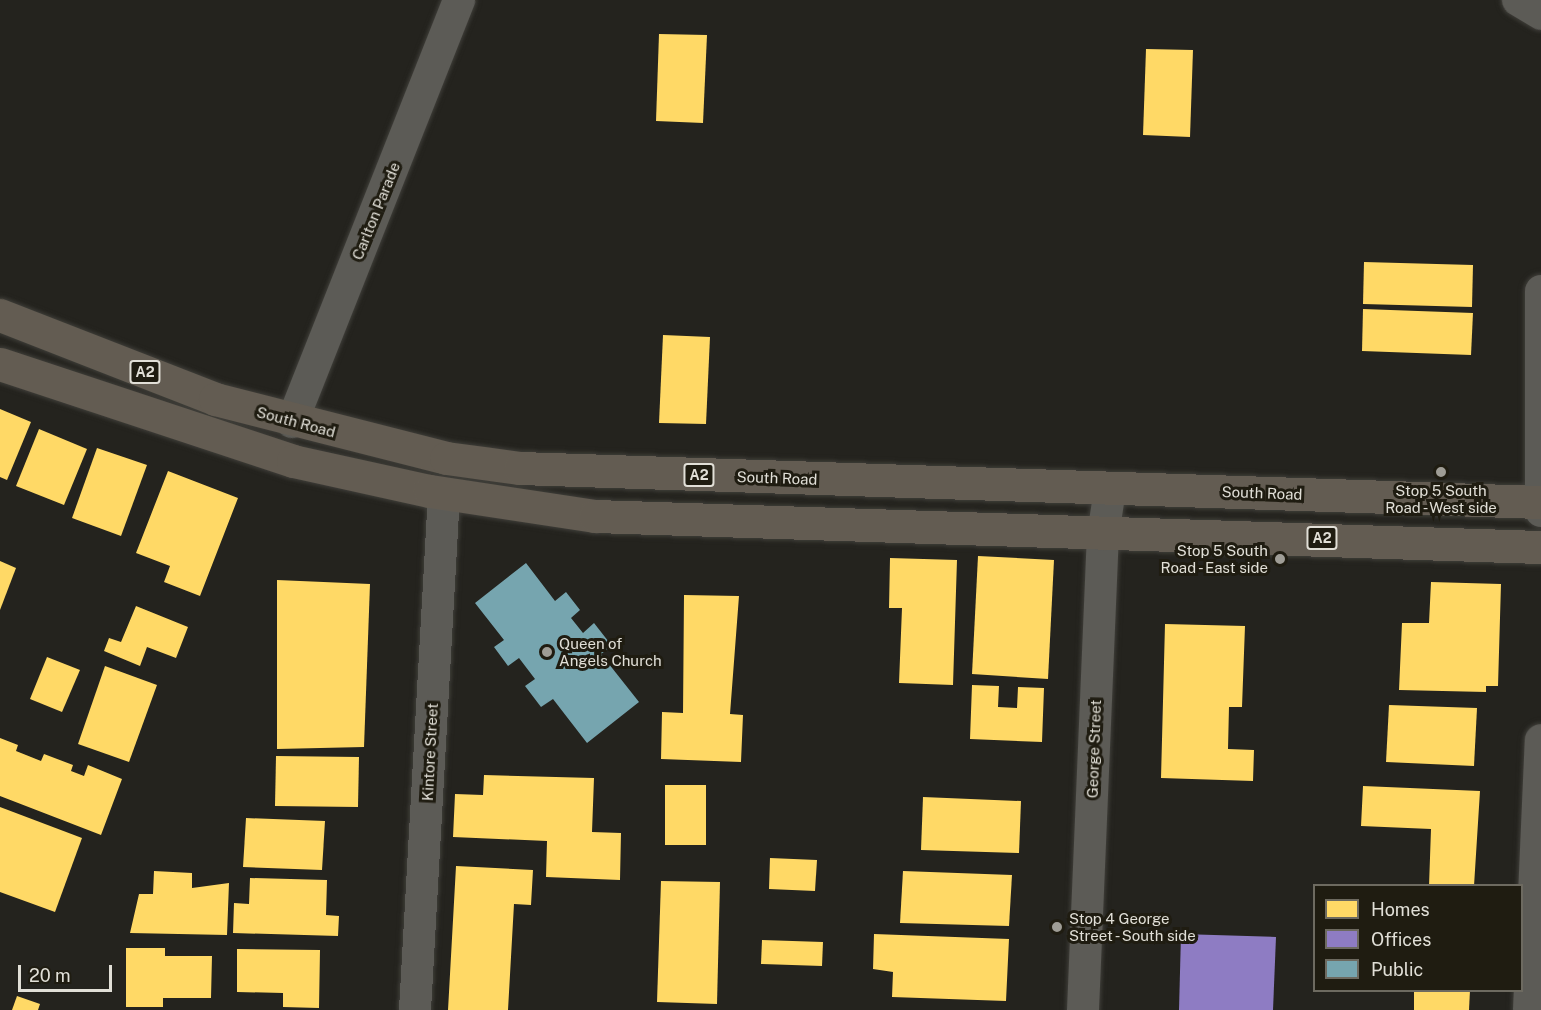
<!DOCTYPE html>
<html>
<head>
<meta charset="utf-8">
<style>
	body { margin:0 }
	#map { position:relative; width:1541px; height:1010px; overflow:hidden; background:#24231e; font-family:"Public Sans",sans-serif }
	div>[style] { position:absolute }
	.homes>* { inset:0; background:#ffd966 }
	.offices>* { inset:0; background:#8e7cc3 }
	.public>* { inset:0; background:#76a5af }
	.roads { filter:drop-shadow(0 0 2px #3f3e39) drop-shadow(0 0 2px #3f3e39) }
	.minor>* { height:32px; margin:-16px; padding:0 16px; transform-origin:16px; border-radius:16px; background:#5c5b56 }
	.trunk>* { height:33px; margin:-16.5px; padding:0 16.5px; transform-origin:16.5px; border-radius:16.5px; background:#635c52 }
	.dots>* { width:16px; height:16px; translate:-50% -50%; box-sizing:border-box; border:3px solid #1f1c11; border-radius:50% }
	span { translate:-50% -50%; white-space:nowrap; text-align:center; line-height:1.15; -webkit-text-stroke:6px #1f1c11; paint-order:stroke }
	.shield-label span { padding:2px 4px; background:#1f1c11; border:2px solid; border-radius:4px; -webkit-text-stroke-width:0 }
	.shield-label { font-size:14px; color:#e1dfd7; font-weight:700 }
	.street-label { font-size:15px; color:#e1dfd7 }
	.poi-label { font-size:15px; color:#e1dfd7 }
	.right { translate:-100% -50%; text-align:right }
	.left { translate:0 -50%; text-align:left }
	.legend { position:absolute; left:1313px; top:884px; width:210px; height:108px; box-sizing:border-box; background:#1f1c11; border:2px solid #6d6a60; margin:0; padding:8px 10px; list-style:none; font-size:18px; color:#e1dfd7 }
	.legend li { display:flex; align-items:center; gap:12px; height:30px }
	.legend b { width:30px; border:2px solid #6d6a60 }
	.scale { position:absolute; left:18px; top:965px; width:94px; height:27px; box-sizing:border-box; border:3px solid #e1dfd7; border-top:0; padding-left:8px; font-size:18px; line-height:21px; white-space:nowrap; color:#e1dfd7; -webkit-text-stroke:4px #1f1c11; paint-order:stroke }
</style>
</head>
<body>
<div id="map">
	<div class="homes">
		<i style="clip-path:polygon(659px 34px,707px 35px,703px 123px,656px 121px)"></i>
		<i style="clip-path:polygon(1146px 49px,1193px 50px,1190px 137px,1143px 135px)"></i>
		<i style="clip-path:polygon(1364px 262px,1473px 265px,1472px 307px,1363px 304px)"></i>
		<i style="clip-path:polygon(1363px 309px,1473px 313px,1471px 355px,1362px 351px)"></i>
		<i style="clip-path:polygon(663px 335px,710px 337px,706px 424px,659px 423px)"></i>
		<i style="clip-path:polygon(0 409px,31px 422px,7px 480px,0 477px)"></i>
		<i style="clip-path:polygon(39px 429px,87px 449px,64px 505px,16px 486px)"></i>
		<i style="clip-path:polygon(97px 448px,147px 465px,121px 536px,72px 518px)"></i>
		<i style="clip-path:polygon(168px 471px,238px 498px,200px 596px,164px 582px,170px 566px,136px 553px)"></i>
		<i style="clip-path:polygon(978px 556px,1054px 560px,1048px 679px,972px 674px)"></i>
		<i style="clip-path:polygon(890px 558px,957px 560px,953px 685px,899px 683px,902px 608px,889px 608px)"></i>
		<i style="clip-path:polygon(0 561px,16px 568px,0 610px)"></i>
		<i style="clip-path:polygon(277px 580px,370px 584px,364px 747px,277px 749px)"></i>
		<i style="clip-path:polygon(1431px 582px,1501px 584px,1498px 686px,1486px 686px,1486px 692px,1399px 690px,1402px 623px,1429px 623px)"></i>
		<i style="clip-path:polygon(684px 595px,739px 596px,730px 714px,743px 715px,741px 762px,661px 759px,662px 712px,683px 713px)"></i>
		<i style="clip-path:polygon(136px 606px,188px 627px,176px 658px,147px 647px,140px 666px,104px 651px,109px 638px,121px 642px)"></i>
		<i style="clip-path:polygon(1165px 624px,1245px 626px,1242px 707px,1229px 707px,1228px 749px,1254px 750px,1253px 781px,1161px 778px)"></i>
		<i style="clip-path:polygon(47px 657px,80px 670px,62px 712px,30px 699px)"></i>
		<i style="clip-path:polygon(105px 666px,157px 685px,129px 762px,78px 744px)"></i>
		<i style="clip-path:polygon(972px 685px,999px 686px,998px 707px,1017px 708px,1018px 687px,1044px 688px,1042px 742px,970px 739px)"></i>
		<i style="clip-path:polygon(1389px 705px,1477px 708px,1474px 766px,1386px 762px)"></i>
		<i style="clip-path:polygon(0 738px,18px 745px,16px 751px,41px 761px,44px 754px,73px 765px,71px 771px,84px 776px,88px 765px,122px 779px,101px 835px,0 796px)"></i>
		<i style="clip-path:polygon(276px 756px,359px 757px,358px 807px,275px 806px)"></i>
		<i style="clip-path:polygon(484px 775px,594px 778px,592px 832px,621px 833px,620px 880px,546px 877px,547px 841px,453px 837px,455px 794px,483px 795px)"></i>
		<i style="clip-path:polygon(665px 785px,706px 785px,706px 845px,665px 845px)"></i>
		<i style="clip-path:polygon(1363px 786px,1480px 791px,1474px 886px,1429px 886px,1431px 829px,1361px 826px)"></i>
		<i style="clip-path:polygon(923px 797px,1021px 801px,1019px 853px,921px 850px)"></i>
		<i style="clip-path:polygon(0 807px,82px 838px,55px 912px,0 892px)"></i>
		<i style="clip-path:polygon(246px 818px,325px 821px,322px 870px,243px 867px)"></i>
		<i style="clip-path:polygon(770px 858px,817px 860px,815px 891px,769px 889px)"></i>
		<i style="clip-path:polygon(456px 866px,533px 870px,531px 905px,514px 904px,508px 1010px,448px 1010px)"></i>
		<i style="clip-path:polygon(154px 871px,192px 873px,192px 888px,229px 883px,227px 935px,130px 933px,139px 894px,153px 894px)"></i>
		<i style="clip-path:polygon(903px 871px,1012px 875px,1009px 926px,900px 923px)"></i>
		<i style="clip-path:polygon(250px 878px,327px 880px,326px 915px,339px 916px,338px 936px,233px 933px,234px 903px,249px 904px)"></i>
		<i style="clip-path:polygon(661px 881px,720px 882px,717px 1004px,657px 1002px)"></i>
		<i style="clip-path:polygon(874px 934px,1009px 939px,1006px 1001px,892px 997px,893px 972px,873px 969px)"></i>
		<i style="clip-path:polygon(762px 940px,823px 942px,822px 966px,761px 964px)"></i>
		<i style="clip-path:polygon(126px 948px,165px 948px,165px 956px,212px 956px,211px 998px,163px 998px,163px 1007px,126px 1007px)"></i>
		<i style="clip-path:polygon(237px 949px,320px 950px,319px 1008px,283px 1007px,283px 993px,237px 992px)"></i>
		<i style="clip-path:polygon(1414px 990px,1470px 990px,1469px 1010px,1414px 1010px)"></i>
		<i style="clip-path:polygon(17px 996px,40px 1004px,38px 1010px,12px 1010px)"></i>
	</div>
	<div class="offices">
		<i style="clip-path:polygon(1181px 934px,1276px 937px,1273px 1010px,1179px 1010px)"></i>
	</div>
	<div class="public">
		<i style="clip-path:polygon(526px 563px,555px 601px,566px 592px,580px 610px,571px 618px,583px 633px,594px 623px,612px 646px,601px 654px,639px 702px,587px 743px,553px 699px,541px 707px,525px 686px,535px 679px,519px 658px,508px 666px,494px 647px,504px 640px,475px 603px)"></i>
	</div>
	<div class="roads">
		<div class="minor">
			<i style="left:1518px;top:0;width:27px;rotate:31deg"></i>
			<i style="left:1541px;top:291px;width:220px;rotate:90deg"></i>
			<i style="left:292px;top:422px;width:454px;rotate:-68.4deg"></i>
			<i style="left:415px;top:1010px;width:517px;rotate:-86.78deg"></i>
			<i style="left:1083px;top:1010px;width:475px;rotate:-87.6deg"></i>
			<i style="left:1103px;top:535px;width:47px;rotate:-81.3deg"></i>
			<i style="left:1529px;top:1010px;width:270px;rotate:-87.5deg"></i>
		</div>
		<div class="trunk">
			<i style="left:0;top:315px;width:231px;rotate:21.3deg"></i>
			<i style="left:215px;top:399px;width:238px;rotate:14.3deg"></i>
			<i style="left:446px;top:458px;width:75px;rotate:7.7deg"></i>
			<i style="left:520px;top:468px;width:1022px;rotate:1.91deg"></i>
			<i style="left:0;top:364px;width:309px;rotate:18.3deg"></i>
			<i style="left:293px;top:461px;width:140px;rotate:12.4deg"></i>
			<i style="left:430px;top:491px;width:167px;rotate:8.6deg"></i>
			<i style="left:595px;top:516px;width:947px;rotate:1.88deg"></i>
		</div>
	</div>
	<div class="dots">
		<i style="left:1441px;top:472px;background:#9f9d96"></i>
		<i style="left:1280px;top:559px;background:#9f9d96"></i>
		<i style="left:547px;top:652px;background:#9f9d96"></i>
		<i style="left:1057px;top:927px;background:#9f9d96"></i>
	</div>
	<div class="shield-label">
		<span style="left:145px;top:372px">A2</span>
		<span style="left:699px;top:475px">A2</span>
		<span style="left:1322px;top:538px">A2</span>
	</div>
	<div class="street-label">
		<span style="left:376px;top:211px;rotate:-68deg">Carlton Parade</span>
		<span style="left:296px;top:422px;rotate:15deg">South Road</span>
		<span style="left:777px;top:478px;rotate:2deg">South Road</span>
		<span style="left:1262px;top:493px;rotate:2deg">South Road</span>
		<span style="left:1094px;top:749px;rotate:-88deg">George Street</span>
		<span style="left:430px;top:752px;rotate:-87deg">Kintore Street</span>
	</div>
	<div class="poi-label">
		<span style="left:1441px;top:499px">Stop 5 South<br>Road - West side</span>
		<span class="right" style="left:1268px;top:559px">Stop 5 South<br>Road - East side</span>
		<span class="left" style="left:559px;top:652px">Queen of<br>Angels Church</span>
		<span class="left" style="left:1069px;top:927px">Stop 4 George<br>Street - South side</span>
	</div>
	<ul class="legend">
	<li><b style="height:16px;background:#ffd966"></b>Homes</li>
	<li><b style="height:16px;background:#8e7cc3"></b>Offices</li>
	<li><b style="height:16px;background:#76a5af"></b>Public</li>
	</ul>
	<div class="scale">20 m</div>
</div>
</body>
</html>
